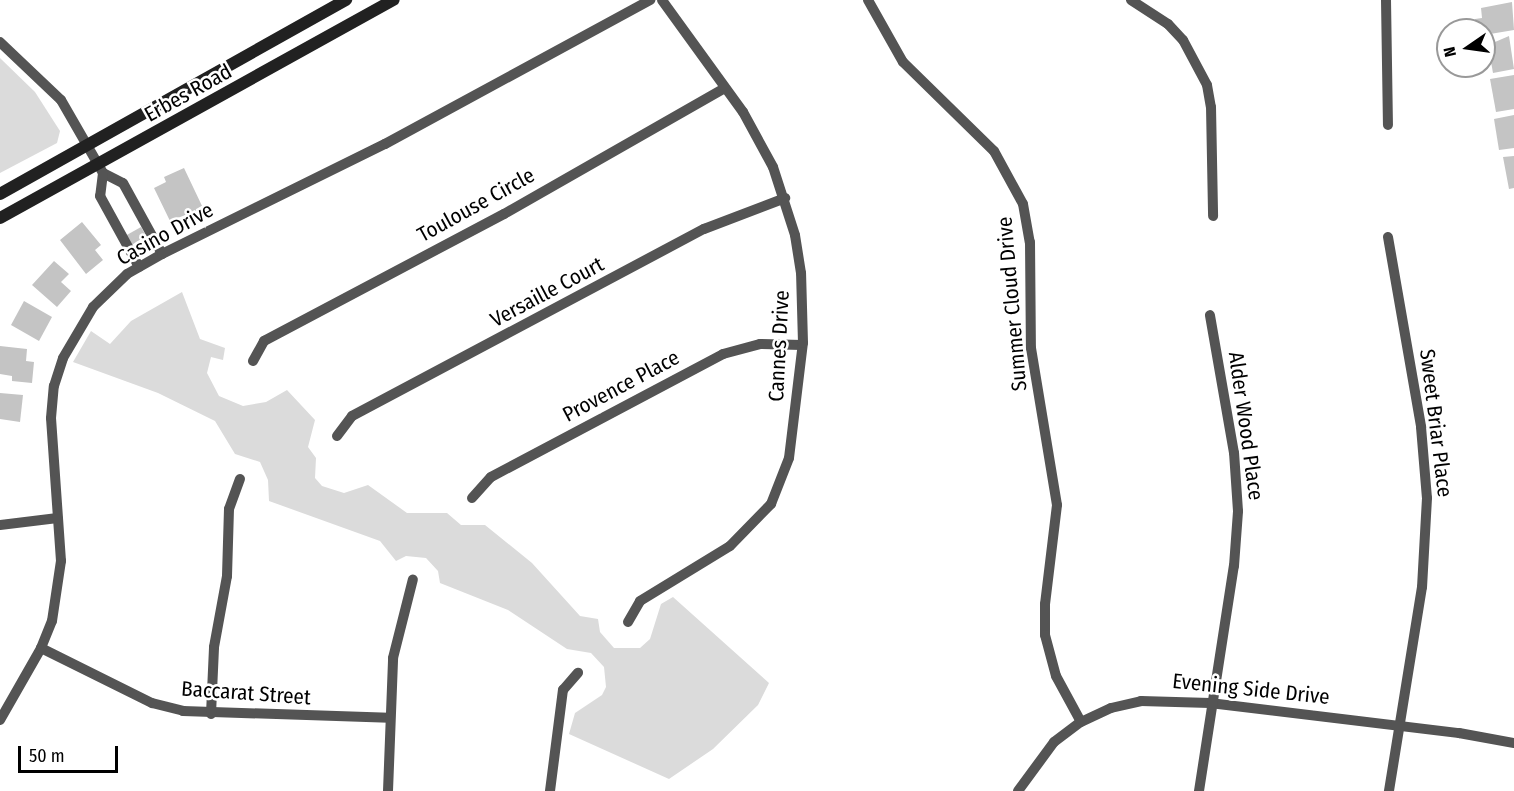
<!DOCTYPE html>
<html>
<head>
<meta charset="utf-8">
<style>
	body { margin:0 }
	#map { position:relative; width:1514px; height:791px; overflow:hidden; background:#fff; font-family:"Fira Sans Condensed",sans-serif }
	div>[style] { position:absolute }
	.green>* { inset:0; background:#dbdbdb }
	.building>* { inset:0; background:#c4c4c4 }
	.minor>* { height:10px; margin:-5px; padding:0 5px; transform-origin:5px; border-radius:5px; background:#545454 }
	.secondary>* { height:12px; margin:-6px; padding:0 6px; transform-origin:6px; border-radius:6px; background:#212121 }
	span { translate:-50% -50%; white-space:nowrap; text-align:center; line-height:1.15; -webkit-text-stroke:5px #fff; paint-order:stroke }
	.street-label { font-size:21px; color:#000 }
	.north { position:absolute; left:1436px; top:18px; width:60px; height:60px; box-sizing:border-box; background:#fff; border:2px solid #999; border-radius:50%; rotate:257deg; font-size:16px; font-weight:700; line-height:24px; text-align:center; color:#000 }
	.north::after { content:''; display:block; margin:auto; width:21px; height:27px; background:#000; clip-path:polygon(50% 0,100% 100%,50% 72%,0 100%) }
	.scale { position:absolute; left:18px; top:746px; width:100px; height:27px; box-sizing:border-box; border:3px solid #000; border-top:0; padding-left:8px; font-size:18px; line-height:21px; white-space:nowrap; color:#000; -webkit-text-stroke:4px #fff; paint-order:stroke }
</style>
</head>
<body>
<div id="map">
	<div class="green">
		<i style="clip-path:polygon(0 58px,35px 92px,60px 131px,57px 143px,0 173px)"></i>
		<i style="clip-path:polygon(182px 292px,200px 339px,225px 348px,223px 360px,211px 357px,207px 373px,219px 396px,243px 406px,266px 402px,287px 390px,315px 420px,308px 447px,316px 458px,315px 478px,322px 486px,344px 493px,368px 485px,407px 513px,447px 513px,461px 525px,485px 525px,532px 563px,580px 616px,598px 619px,600px 632px,614px 648px,640px 648px,650px 639px,661px 604px,673px 597px,769px 683px,758px 705px,713px 749px,669px 779px,569px 734px,575px 713px,602px 695px,606px 687px,604px 667px,591px 653px,567px 649px,508px 610px,440px 583px,438px 571px,426px 558px,406px 556px,396px 561px,380px 541px,269px 501px,268px 480px,260px 462px,235px 454px,215px 421px,158px 393px,73px 362px,91px 331px,110px 344px,131px 321px)"></i>
	</div>
	<div class="building">
		<i style="clip-path:polygon(1512px 2px,1514px 30px,1484px 35px,1484px 30px,1477px 30px,1475px 19px,1482px 18px,1481px 8px)"></i>
		<i style="clip-path:polygon(1509px 36px,1514px 69px,1493px 73px,1488px 45px)"></i>
		<i style="clip-path:polygon(1514px 75px,1514px 109px,1496px 112px,1490px 79px)"></i>
		<i style="clip-path:polygon(1514px 115px,1514px 148px,1499px 150px,1494px 119px)"></i>
		<i style="clip-path:polygon(1514px 156px,1514px 188px,1509px 189px,1503px 157px)"></i>
		<i style="clip-path:polygon(184px 168px,203px 208px,170px 221px,154px 188px,166px 182px,164px 177px)"></i>
		<i style="clip-path:polygon(82px 222px,101px 245px,95px 250px,103px 260px,86px 274px,60px 240px)"></i>
		<i style="clip-path:polygon(141px 227px,146px 236px,130px 246px,125px 236px)"></i>
		<i style="clip-path:polygon(54px 261px,69px 274px,61px 282px,71px 291px,57px 307px,32px 285px)"></i>
		<i style="clip-path:polygon(24px 301px,52px 317px,39px 341px,11px 325px)"></i>
		<i style="clip-path:polygon(0 346px,27px 349px,26px 361px,34px 362px,32px 383px,12px 381px,12px 376px,0 374px)"></i>
		<i style="clip-path:polygon(0 393px,23px 395px,20px 422px,0 419px)"></i>
	</div>
	<div class="minor">
		<i style="left:868px;top:0;width:71px;rotate:60.6deg"></i>
		<i style="left:903px;top:62px;width:127px;rotate:44.4deg"></i>
		<i style="left:994px;top:151px;width:60px;rotate:61.3deg"></i>
		<i style="left:1023px;top:204px;width:39px;rotate:80deg"></i>
		<i style="left:1030px;top:242px;width:106px;rotate:89.5deg"></i>
		<i style="left:1031px;top:348px;width:159px;rotate:80.6deg"></i>
		<i style="left:1057px;top:505px;width:100px;rotate:96.9deg"></i>
		<i style="left:1045px;top:604px;width:31px;rotate:90deg"></i>
		<i style="left:1045px;top:635px;width:42px;rotate:75deg"></i>
		<i style="left:1056px;top:676px;width:52px;rotate:61.5deg"></i>
		<i style="left:1131px;top:0;width:44px;rotate:33deg"></i>
		<i style="left:1168px;top:24px;width:22px;rotate:47deg"></i>
		<i style="left:1183px;top:40px;width:51px;rotate:61.9deg"></i>
		<i style="left:1207px;top:85px;width:22px;rotate:80deg"></i>
		<i style="left:1211px;top:107px;width:109px;rotate:88.9deg"></i>
		<i style="left:1386px;top:0;width:125px;rotate:89.1deg"></i>
		<i style="left:0;top:42px;width:84px;rotate:43.6deg"></i>
		<i style="left:61px;top:100px;width:84px;rotate:60.1deg"></i>
		<i style="left:103px;top:173px;width:22px;rotate:27deg"></i>
		<i style="left:123px;top:183px;width:81px;rotate:61.2deg"></i>
		<i style="left:103px;top:173px;width:23px;rotate:97deg"></i>
		<i style="left:100px;top:196px;width:81px;rotate:61.2deg"></i>
		<i style="left:1388px;top:237px;width:193px;rotate:80.1deg"></i>
		<i style="left:1421px;top:427px;width:71px;rotate:85.2deg"></i>
		<i style="left:1427px;top:498px;width:89px;rotate:93.2deg"></i>
		<i style="left:1422px;top:587px;width:207px;rotate:99.2deg"></i>
		<i style="left:253px;top:361px;width:23px;rotate:-61deg"></i>
		<i style="left:264px;top:341px;width:272px;rotate:-27.9deg"></i>
		<i style="left:504px;top:214px;width:254px;rotate:-29.7deg"></i>
		<i style="left:337px;top:436px;width:25px;rotate:-53deg"></i>
		<i style="left:352px;top:416px;width:399px;rotate:-28deg"></i>
		<i style="left:704px;top:229px;width:87px;rotate:-20.9deg"></i>
		<i style="left:472px;top:498px;width:28px;rotate:-48deg"></i>
		<i style="left:491px;top:477px;width:263px;rotate:-27.9deg"></i>
		<i style="left:723px;top:354px;width:38px;rotate:-15deg"></i>
		<i style="left:760px;top:344px;width:42px;rotate:1.4deg"></i>
		<i style="left:0;top:525px;width:58px;rotate:-6.9deg"></i>
		<i style="left:628px;top:622px;width:24px;rotate:-60deg"></i>
		<i style="left:640px;top:601px;width:105px;rotate:-31.4deg"></i>
		<i style="left:730px;top:546px;width:59px;rotate:-45.7deg"></i>
		<i style="left:771px;top:504px;width:49px;rotate:-68.6deg"></i>
		<i style="left:789px;top:458px;width:116px;rotate:-83.1deg"></i>
		<i style="left:803px;top:343px;width:70px;rotate:-91.6deg"></i>
		<i style="left:801px;top:273px;width:38px;rotate:-99deg"></i>
		<i style="left:795px;top:235px;width:71px;rotate:-107.9deg"></i>
		<i style="left:773px;top:167px;width:63px;rotate:-118.6deg"></i>
		<i style="left:743px;top:112px;width:138px;rotate:-125.9deg"></i>
		<i style="left:41px;top:648px;width:124px;rotate:26.4deg"></i>
		<i style="left:152px;top:703px;width:32px;rotate:14deg"></i>
		<i style="left:183px;top:711px;width:206px;rotate:1.9deg"></i>
		<i style="left:211px;top:714px;width:67px;rotate:-87.4deg"></i>
		<i style="left:214px;top:647px;width:72px;rotate:-79.6deg"></i>
		<i style="left:227px;top:576px;width:67px;rotate:-88.3deg"></i>
		<i style="left:229px;top:509px;width:32px;rotate:-70deg"></i>
		<i style="left:0;top:720px;width:83px;rotate:-60.3deg"></i>
		<i style="left:41px;top:648px;width:29px;rotate:-68deg"></i>
		<i style="left:52px;top:621px;width:61px;rotate:-81.5deg"></i>
		<i style="left:61px;top:561px;width:143px;rotate:-94deg"></i>
		<i style="left:51px;top:418px;width:32px;rotate:-85deg"></i>
		<i style="left:54px;top:386px;width:29px;rotate:-72deg"></i>
		<i style="left:63px;top:358px;width:59px;rotate:-59.5deg"></i>
		<i style="left:93px;top:307px;width:47px;rotate:-44.1deg"></i>
		<i style="left:127px;top:274px;width:40px;rotate:-29.7deg"></i>
		<i style="left:162px;top:254px;width:249px;rotate:-26.3deg"></i>
		<i style="left:385px;top:144px;width:302px;rotate:-28.5deg"></i>
		<i style="left:388px;top:791px;width:133px;rotate:-87.8deg"></i>
		<i style="left:393px;top:658px;width:81px;rotate:-75.8deg"></i>
		<i style="left:550px;top:791px;width:102px;rotate:-82.7deg"></i>
		<i style="left:563px;top:690px;width:23px;rotate:-49deg"></i>
		<i style="left:1018px;top:791px;width:61px;rotate:-53.7deg"></i>
		<i style="left:1054px;top:742px;width:34px;rotate:-37deg"></i>
		<i style="left:1081px;top:722px;width:33px;rotate:-25deg"></i>
		<i style="left:1111px;top:708px;width:31px;rotate:-13deg"></i>
		<i style="left:1141px;top:701px;width:69px;rotate:1.7deg"></i>
		<i style="left:1210px;top:703px;width:251px;rotate:6.9deg"></i>
		<i style="left:1459px;top:733px;width:56px;rotate:10.3deg"></i>
		<i style="left:1199px;top:791px;width:228px;rotate:-81.2deg"></i>
		<i style="left:1234px;top:566px;width:55px;rotate:-85.8deg"></i>
		<i style="left:1238px;top:511px;width:58px;rotate:-93.9deg"></i>
		<i style="left:1234px;top:453px;width:140px;rotate:-99.9deg"></i>
	</div>
	<div class="secondary">
		<i style="left:0;top:194px;width:397px;rotate:-29.3deg"></i>
		<i style="left:0;top:218px;width:450px;rotate:-29deg"></i>
	</div>
	<div class="street-label">
		<span style="left:188px;top:93px;rotate:-29deg">Erbes Road</span>
		<span style="left:476px;top:205px;rotate:-29deg">Toulouse Circle</span>
		<span style="left:165px;top:234px;rotate:-29deg">Casino Drive</span>
		<span style="left:547px;top:292px;rotate:-28deg">Versaille Court</span>
		<span style="left:1012px;top:304px;rotate:-95deg">Summer Cloud Drive</span>
		<span style="left:779px;top:346px;rotate:-87deg">Cannes Drive</span>
		<span style="left:621px;top:386px;rotate:-28deg">Provence Place</span>
		<span style="left:1436px;top:423px;rotate:83deg">Sweet Briar Place</span>
		<span style="left:1246px;top:426px;rotate:82deg">Alder Wood Place</span>
		<span style="left:1251px;top:689px;rotate:6deg">Evening Side Drive</span>
		<span style="left:246px;top:693px;rotate:4deg">Baccarat Street</span>
	</div>
	<div class="north">N</div>
	<div class="scale">50 m</div>
</div>
</body>
</html>
